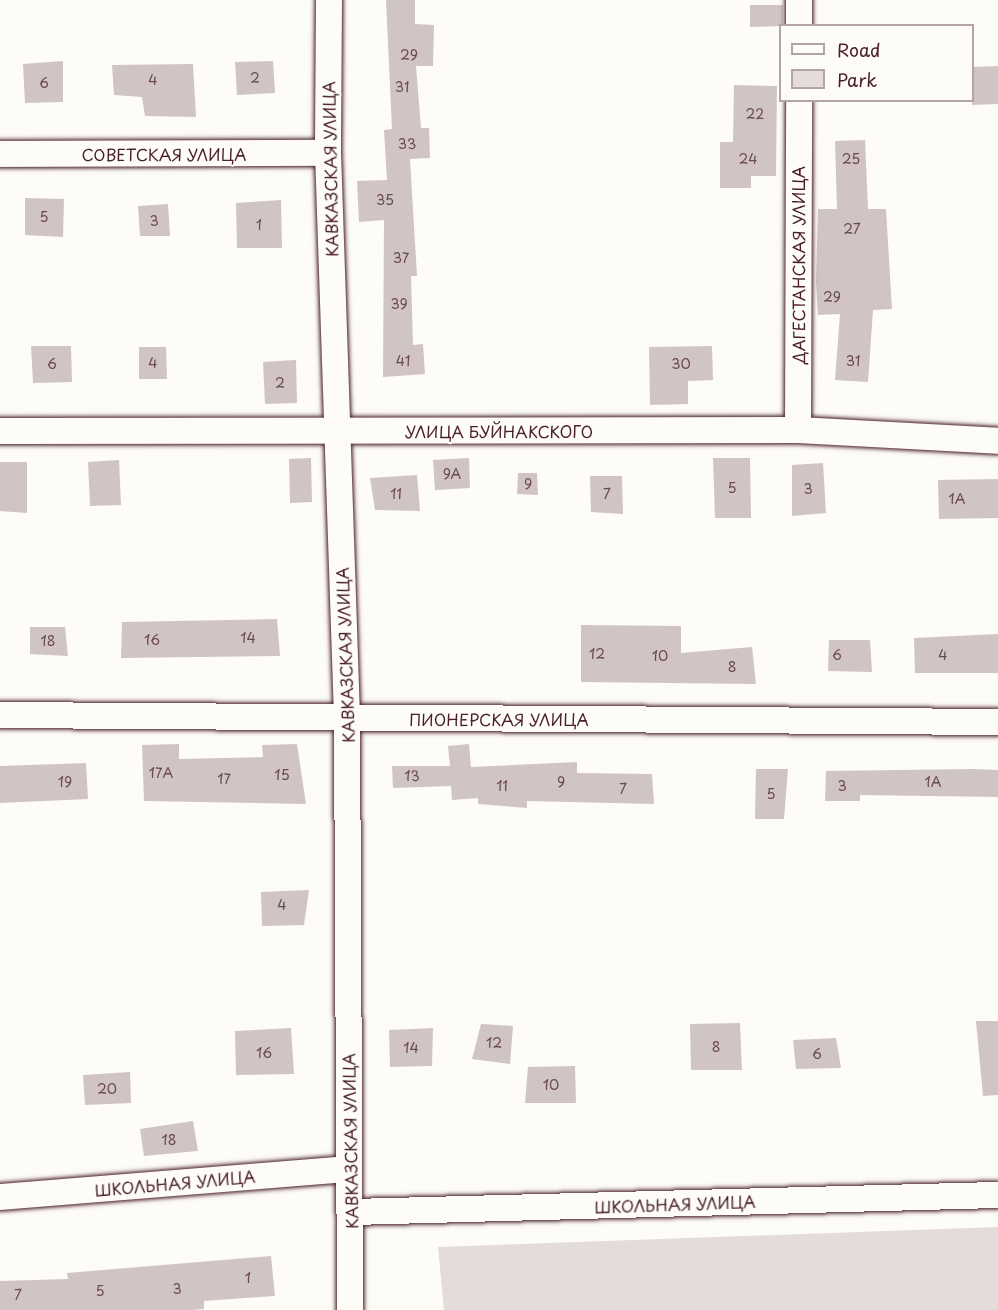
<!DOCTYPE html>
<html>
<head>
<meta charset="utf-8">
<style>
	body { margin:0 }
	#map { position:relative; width:998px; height:1310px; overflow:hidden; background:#fdfcf7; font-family:"Playpen Sans",sans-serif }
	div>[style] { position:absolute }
	.green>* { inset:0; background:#e3dcda }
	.building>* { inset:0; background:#d0c5c4 }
	.roads { filter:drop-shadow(0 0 2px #4a1f2b) drop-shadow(0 0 2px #4a1f2b) }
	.minor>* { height:26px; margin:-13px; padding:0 13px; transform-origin:13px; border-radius:13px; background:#fdfcf7 }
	span { translate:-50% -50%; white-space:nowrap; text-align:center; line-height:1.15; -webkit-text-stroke:4.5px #fdfcf7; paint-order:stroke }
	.number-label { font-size:14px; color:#6c4851 }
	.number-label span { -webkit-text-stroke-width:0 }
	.street-label { font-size:16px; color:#4a1f2b }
	.legend { position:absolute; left:779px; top:24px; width:195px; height:78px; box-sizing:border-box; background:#fdfcf7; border:2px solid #b5a4a5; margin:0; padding:8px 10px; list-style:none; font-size:18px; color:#4a1f2b }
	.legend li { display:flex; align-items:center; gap:12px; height:30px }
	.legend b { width:30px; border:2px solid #b5a4a5 }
</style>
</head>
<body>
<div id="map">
	<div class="green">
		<i style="clip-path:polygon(998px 1227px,998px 1310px,444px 1310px,438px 1247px)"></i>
	</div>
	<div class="building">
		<i style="clip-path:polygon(386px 0,415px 0,415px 24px,434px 25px,433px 66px,416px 66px,421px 128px,429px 128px,430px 158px,410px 159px,417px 276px,411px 276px,413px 345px,423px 344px,425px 374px,383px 377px,384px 220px,359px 222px,357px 181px,387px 180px,384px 130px,392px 129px)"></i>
		<i style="clip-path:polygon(750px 5px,783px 5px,783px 26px,750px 27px)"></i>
		<i style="clip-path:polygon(63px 61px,63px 102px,25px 103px,23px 64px)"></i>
		<i style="clip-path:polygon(273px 61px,275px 93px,237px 95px,235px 62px)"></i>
		<i style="clip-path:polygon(193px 64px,196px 117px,145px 116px,142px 97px,114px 95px,112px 65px)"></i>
		<i style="clip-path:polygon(998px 66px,998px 104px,972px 105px,972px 67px)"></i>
		<i style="clip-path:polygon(734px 85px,777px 86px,776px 176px,751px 176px,751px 188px,720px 188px,720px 142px,733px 142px)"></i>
		<i style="clip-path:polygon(865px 140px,868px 209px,886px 209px,892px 309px,873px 310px,868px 382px,835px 380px,840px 314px,818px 315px,816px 281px,818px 209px,837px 209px,835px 141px)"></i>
		<i style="clip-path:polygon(25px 198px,64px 199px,63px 237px,25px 235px)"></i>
		<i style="clip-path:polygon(281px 200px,282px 248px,237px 248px,236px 203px)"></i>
		<i style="clip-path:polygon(168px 204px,170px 236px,140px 236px,138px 206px)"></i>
		<i style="clip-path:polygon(31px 346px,71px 346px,72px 382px,33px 383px)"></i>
		<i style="clip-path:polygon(712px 346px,713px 380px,688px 381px,688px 404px,650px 405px,649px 347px)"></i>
		<i style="clip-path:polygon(139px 347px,166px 347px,167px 379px,139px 379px)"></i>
		<i style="clip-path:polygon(296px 360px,297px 403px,265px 404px,263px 362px)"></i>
		<i style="clip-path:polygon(311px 458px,312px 502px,290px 503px,289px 459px)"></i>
		<i style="clip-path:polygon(469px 458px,470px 488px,435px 490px,433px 460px)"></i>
		<i style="clip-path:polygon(713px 458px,750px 458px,751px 518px,715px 518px)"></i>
		<i style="clip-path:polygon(119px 460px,121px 505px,90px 506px,88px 462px)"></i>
		<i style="clip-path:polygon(0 462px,27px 462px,27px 513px,0 511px)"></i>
		<i style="clip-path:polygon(823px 463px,826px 513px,792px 516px,792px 465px)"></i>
		<i style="clip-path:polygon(518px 473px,537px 473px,538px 495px,517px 494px)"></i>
		<i style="clip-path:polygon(417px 475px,420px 511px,375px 510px,370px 478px)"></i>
		<i style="clip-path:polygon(590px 476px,622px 476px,623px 514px,591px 512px)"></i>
		<i style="clip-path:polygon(998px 479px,998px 518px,939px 519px,938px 480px)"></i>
		<i style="clip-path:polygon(277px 619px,280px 656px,121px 658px,122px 622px)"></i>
		<i style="clip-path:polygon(581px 625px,681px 626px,681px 653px,752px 647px,756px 684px,581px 682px)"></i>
		<i style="clip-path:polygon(30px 627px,65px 627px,68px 656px,30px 654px)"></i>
		<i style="clip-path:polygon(998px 634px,998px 673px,915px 673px,914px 638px)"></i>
		<i style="clip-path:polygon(829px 640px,870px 640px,872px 672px,828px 671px)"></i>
		<i style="clip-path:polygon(179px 744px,179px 759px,263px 757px,262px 745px,297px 744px,306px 804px,144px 801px,142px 745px)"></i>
		<i style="clip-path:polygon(469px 744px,471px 767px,577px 762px,577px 773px,652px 774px,654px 804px,527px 801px,527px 808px,478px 804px,478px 798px,452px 800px,451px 786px,393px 788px,392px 766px,450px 766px,448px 746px)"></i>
		<i style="clip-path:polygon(86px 763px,88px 799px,0 803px,0 766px)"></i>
		<i style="clip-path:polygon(756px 769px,788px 769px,784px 819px,755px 819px)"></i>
		<i style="clip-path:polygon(972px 769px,998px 770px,998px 797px,860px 795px,860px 801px,825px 801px,826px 771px)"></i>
		<i style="clip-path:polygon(309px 890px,304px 925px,262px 926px,261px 892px)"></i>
		<i style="clip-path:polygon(976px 1021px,998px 1021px,998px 1095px,983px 1096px)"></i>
		<i style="clip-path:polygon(740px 1023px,742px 1070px,691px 1070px,690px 1024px)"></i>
		<i style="clip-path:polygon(481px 1024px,513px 1026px,510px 1064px,472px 1059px)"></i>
		<i style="clip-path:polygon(291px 1028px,294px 1074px,236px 1075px,235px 1031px)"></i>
		<i style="clip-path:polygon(433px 1028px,432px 1066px,390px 1067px,389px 1030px)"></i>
		<i style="clip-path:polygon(836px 1038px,841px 1068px,796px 1069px,793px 1040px)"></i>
		<i style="clip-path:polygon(575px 1066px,576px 1103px,525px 1103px,528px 1067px)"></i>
		<i style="clip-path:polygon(130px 1072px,131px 1103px,85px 1105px,83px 1075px)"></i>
		<i style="clip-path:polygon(193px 1121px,198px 1151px,144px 1156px,140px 1129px)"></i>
		<i style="clip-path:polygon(271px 1256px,275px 1296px,204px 1301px,204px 1309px,190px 1310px,0 1310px,0 1281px,68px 1279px,67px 1273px)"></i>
	</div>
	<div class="roads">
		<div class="minor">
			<i style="left:329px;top:0;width:153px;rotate:90.4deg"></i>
			<i style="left:328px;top:153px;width:565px;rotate:88.07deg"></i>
			<i style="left:347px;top:718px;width:592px;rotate:89.71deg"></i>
			<i style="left:799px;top:26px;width:26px;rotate:-90deg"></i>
			<i style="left:0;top:154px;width:328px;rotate:-0.2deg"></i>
			<i style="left:798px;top:430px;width:330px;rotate:-89.8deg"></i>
			<i style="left:0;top:431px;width:798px;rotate:-0.07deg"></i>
			<i style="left:798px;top:430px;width:200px;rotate:3.1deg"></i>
			<i style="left:0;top:715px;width:998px;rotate:0.4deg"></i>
			<i style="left:0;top:1197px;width:350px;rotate:-4.6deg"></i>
			<i style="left:352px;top:1212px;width:646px;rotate:-1.51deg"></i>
		</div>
	</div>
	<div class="number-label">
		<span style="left:409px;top:55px">29</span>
		<span style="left:255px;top:78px">2</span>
		<span style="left:153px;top:80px">4</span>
		<span style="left:44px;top:83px">6</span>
		<span style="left:402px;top:87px">31</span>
		<span style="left:755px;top:114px">22</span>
		<span style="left:407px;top:144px">33</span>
		<span style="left:748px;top:159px">24</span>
		<span style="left:851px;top:159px">25</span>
		<span style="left:385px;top:200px">35</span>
		<span style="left:44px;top:217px">5</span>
		<span style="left:154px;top:221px">3</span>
		<span style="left:259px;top:225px">1</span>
		<span style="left:852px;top:229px">27</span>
		<span style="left:401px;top:258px">37</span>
		<span style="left:832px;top:297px">29</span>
		<span style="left:399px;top:304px">39</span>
		<span style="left:403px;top:361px">41</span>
		<span style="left:853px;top:361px">31</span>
		<span style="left:153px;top:363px">4</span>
		<span style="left:52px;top:364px">6</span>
		<span style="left:681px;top:364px">30</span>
		<span style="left:280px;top:383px">2</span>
		<span style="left:452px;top:474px">9А</span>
		<span style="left:528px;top:484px">9</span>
		<span style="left:732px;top:488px">5</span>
		<span style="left:808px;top:489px">3</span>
		<span style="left:396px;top:494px">11</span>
		<span style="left:607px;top:494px">7</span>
		<span style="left:957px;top:499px">1А</span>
		<span style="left:248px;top:638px">14</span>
		<span style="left:152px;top:640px">16</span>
		<span style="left:48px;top:641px">18</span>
		<span style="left:597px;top:654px">12</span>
		<span style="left:837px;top:655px">6</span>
		<span style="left:943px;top:655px">4</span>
		<span style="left:660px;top:656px">10</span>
		<span style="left:732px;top:667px">8</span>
		<span style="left:161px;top:773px">17А</span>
		<span style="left:282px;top:775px">15</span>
		<span style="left:412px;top:776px">13</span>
		<span style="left:224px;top:779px">17</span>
		<span style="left:65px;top:782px">19</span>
		<span style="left:561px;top:782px">9</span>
		<span style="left:933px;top:782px">1А</span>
		<span style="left:502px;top:786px">11</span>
		<span style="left:842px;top:786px">3</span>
		<span style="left:623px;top:789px">7</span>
		<span style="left:771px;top:794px">5</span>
		<span style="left:282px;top:905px">4</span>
		<span style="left:494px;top:1043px">12</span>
		<span style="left:716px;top:1047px">8</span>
		<span style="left:411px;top:1048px">14</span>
		<span style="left:264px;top:1053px">16</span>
		<span style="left:817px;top:1054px">6</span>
		<span style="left:551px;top:1085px">10</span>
		<span style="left:107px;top:1089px">20</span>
		<span style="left:169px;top:1140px">18</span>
		<span style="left:248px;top:1278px">1</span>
		<span style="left:177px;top:1289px">3</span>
		<span style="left:100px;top:1291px">5</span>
		<span style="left:18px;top:1295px">7</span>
	</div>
	<div class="street-label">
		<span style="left:164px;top:154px">СОВЕТСКАЯ УЛИЦА</span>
		<span style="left:330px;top:169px;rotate:-91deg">КАВКАЗСКАЯ УЛИЦА</span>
		<span style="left:798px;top:265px;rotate:-90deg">ДАГЕСТАНСКАЯ УЛИЦА</span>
		<span style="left:499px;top:431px">УЛИЦА БУЙНАКСКОГО</span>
		<span style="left:345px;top:655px;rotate:-92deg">КАВКАЗСКАЯ УЛИЦА</span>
		<span style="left:499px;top:719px">ПИОНЕРСКАЯ УЛИЦА</span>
		<span style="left:350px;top:1141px;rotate:-91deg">КАВКАЗСКАЯ УЛИЦА</span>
		<span style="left:175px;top:1183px;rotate:-5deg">ШКОЛЬНАЯ УЛИЦА</span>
		<span style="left:675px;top:1204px;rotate:-2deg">ШКОЛЬНАЯ УЛИЦА</span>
	</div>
	<ul class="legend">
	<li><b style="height:8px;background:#fdfcf7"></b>Road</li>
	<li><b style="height:16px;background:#e3dcda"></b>Park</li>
	</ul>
</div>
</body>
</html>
